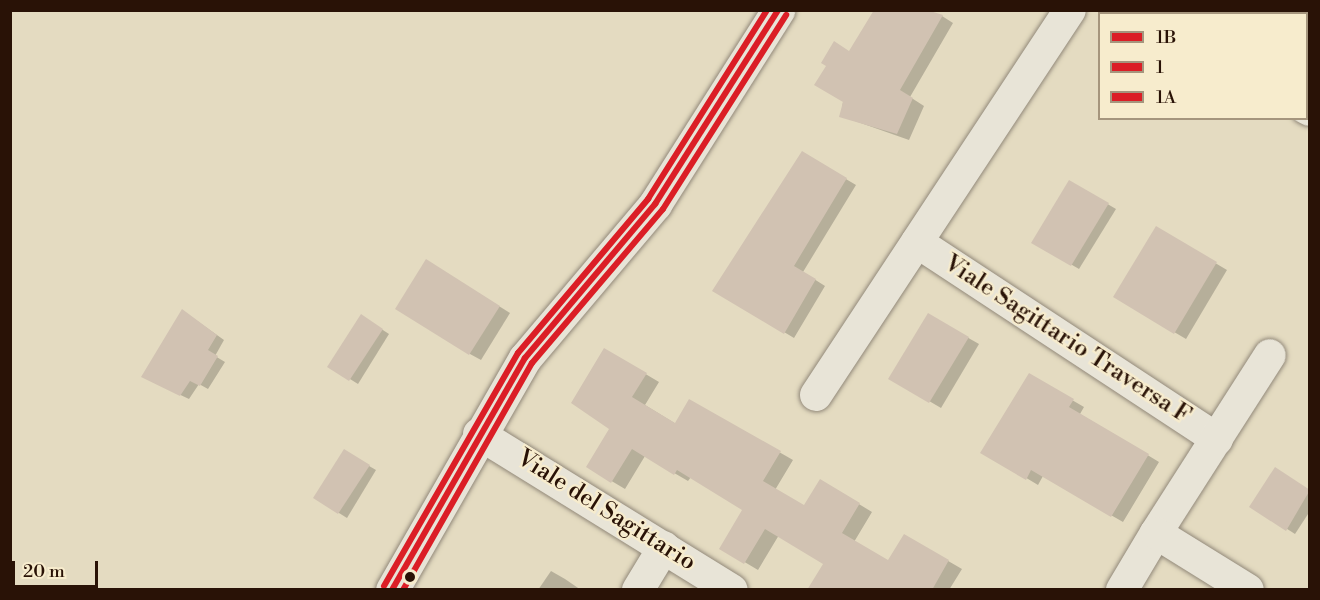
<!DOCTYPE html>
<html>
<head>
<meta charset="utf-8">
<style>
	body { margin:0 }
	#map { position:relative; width:1320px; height:600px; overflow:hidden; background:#e4dbc1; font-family:"Libre Bodoni",serif }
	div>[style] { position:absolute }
	.shadow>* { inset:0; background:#0003 }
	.building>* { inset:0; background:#d1c2b2 }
	.roads { filter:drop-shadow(0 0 2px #92897a) drop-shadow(0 0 2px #92897a) }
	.minor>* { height:32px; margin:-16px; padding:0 16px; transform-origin:16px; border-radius:16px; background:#e8e4d7 }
	.tertiary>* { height:33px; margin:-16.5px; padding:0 16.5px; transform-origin:16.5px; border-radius:16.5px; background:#e8e4d7 }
	.bus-1>* { height:6px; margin:-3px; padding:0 3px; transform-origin:3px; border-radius:3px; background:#db1e26 }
	.bus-2>* { height:6px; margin:-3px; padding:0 3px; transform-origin:3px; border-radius:3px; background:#db1e26 }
	.bus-3>* { height:6px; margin:-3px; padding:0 3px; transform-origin:3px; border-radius:3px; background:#db1e26 }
	.dots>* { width:16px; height:16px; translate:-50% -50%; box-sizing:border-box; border:3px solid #f7eccd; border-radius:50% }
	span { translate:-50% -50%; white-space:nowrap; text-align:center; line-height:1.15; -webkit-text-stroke:4.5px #f7eccd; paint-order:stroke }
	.street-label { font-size:24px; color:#291206 }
	.frame { position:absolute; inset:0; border:12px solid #291206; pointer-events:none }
	.legend { position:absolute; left:1098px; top:12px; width:210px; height:108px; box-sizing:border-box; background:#f7eccd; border:2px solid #a5957d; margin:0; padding:8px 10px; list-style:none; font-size:18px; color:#291206 }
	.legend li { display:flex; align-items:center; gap:12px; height:30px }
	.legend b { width:30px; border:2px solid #a5957d }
	.scale { position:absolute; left:12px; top:561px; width:86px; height:27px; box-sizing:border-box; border:3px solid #291206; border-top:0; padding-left:8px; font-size:18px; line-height:21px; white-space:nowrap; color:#291206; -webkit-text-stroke:4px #f7eccd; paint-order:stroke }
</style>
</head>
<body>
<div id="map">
	<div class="shadow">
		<i style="clip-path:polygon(942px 16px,953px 23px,910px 97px,924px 106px,909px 140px,841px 116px,850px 52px)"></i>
		<i style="clip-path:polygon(802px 153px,856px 185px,803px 272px,825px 286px,794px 338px,714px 290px)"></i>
		<i style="clip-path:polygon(1070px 182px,1116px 209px,1079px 269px,1033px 242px)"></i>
		<i style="clip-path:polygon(1156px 228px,1227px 270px,1186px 339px,1115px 297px)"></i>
		<i style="clip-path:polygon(438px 268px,510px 313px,481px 360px,470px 354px)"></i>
		<i style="clip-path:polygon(183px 311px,224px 340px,215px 356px,225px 362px,208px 389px,199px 384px,189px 399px,151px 381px)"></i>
		<i style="clip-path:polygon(928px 315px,979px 344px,941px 408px,890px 378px)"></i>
		<i style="clip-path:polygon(369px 321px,389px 334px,358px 384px,329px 366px)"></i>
		<i style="clip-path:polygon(605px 350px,659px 382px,645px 405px,676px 424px,690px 401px,793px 460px,775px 490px,804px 507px,821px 481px,872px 512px,854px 542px,888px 562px,905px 536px,962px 569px,949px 590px,809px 590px,825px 563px,779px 535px,758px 570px,721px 548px,744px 510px,691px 477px,688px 481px,645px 456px,625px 489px,588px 467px,611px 428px)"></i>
		<i style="clip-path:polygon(1029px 375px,1084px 407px,1080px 414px,1159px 462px,1123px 522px,1043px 476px,1038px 485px,983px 452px)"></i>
		<i style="clip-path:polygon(345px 452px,376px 470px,347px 518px,315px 498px)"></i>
		<i style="clip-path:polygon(1283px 474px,1310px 491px,1310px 511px,1295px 534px,1251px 506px)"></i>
		<i style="clip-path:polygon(551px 571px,565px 579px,581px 590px,538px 590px)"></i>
	</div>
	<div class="building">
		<i style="clip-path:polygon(874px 10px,927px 10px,943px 15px,900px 90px,913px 98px,897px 134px,839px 117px,843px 102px,814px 85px,826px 66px,821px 63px,834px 41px,849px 51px)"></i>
		<i style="clip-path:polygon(802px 151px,847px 178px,794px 266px,816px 279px,784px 334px,712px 291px)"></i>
		<i style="clip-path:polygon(1069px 180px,1109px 203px,1071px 266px,1031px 243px)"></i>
		<i style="clip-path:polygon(1156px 226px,1217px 262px,1174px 334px,1113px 297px)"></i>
		<i style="clip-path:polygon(426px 259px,500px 306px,469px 355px,395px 309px)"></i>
		<i style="clip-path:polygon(182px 309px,217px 335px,208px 350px,218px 356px,200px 386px,190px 381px,180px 396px,141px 377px)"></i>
		<i style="clip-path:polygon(928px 313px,969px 337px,929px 403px,888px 379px)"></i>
		<i style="clip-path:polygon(361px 314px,383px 329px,349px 381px,327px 367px)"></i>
		<i style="clip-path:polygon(604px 348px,647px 373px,632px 397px,675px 423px,689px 399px,781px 451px,763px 481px,804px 505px,820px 479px,860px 503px,842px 533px,888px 560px,904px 534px,949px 560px,932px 590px,807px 590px,823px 564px,765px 529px,744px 564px,719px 549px,742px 510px,677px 470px,674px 475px,632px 449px,611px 483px,586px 467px,609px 429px,571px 403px)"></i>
		<i style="clip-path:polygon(1029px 373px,1074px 399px,1069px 407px,1149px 454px,1111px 517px,1031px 470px,1026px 480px,980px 453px)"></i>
		<i style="clip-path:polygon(344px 449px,370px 465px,338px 514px,313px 498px)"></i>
		<i style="clip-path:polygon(1275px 467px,1310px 490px,1286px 531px,1249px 507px)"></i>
	</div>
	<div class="roads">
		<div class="minor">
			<i style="left:1157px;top:10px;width:6px;rotate:45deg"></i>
			<i style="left:1306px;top:108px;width:4px;rotate:27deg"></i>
			<i style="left:917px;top:242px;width:359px;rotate:33.3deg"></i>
			<i style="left:816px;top:395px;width:461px;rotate:-56.6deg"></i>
			<i style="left:479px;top:434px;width:297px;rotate:31.7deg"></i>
			<i style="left:1156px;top:533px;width:211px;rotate:-57.4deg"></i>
			<i style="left:638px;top:590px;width:50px;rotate:-58.8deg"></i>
			<i style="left:1122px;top:590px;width:66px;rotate:-59.2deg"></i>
			<i style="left:1156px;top:533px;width:108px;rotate:31.8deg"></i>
		</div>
		<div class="tertiary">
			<i style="left:392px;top:590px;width:267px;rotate:-60.2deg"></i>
			<i style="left:525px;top:358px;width:202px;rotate:-49.8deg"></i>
			<i style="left:655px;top:204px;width:230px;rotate:-57.6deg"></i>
		</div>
	</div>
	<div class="bus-1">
		<i style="left:392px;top:590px;width:267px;rotate:-60.2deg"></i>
		<i style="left:525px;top:358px;width:202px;rotate:-49.8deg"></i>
		<i style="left:655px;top:204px;width:230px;rotate:-57.6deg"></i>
	</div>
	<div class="bus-2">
		<i style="left:403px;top:590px;width:261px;rotate:-60.4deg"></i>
		<i style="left:532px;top:363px;width:202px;rotate:-49.6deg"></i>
		<i style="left:663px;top:209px;width:230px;rotate:-57.6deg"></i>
	</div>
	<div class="bus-3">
		<i style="left:384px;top:586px;width:269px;rotate:-60.1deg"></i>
		<i style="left:518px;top:353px;width:202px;rotate:-49.8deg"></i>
		<i style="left:648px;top:199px;width:223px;rotate:-57.8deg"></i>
	</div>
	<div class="dots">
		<i style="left:410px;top:577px;background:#291206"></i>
	</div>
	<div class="street-label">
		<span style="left:1067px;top:340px;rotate:33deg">Viale Sagittario Traversa F</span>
		<span style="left:606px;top:511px;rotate:32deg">Viale del Sagittario</span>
	</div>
	<div class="frame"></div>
	<ul class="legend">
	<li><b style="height:8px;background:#db1e26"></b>1B</li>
	<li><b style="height:8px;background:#db1e26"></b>1</li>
	<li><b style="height:8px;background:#db1e26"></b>1A</li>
	</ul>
	<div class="scale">20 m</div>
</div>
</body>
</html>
